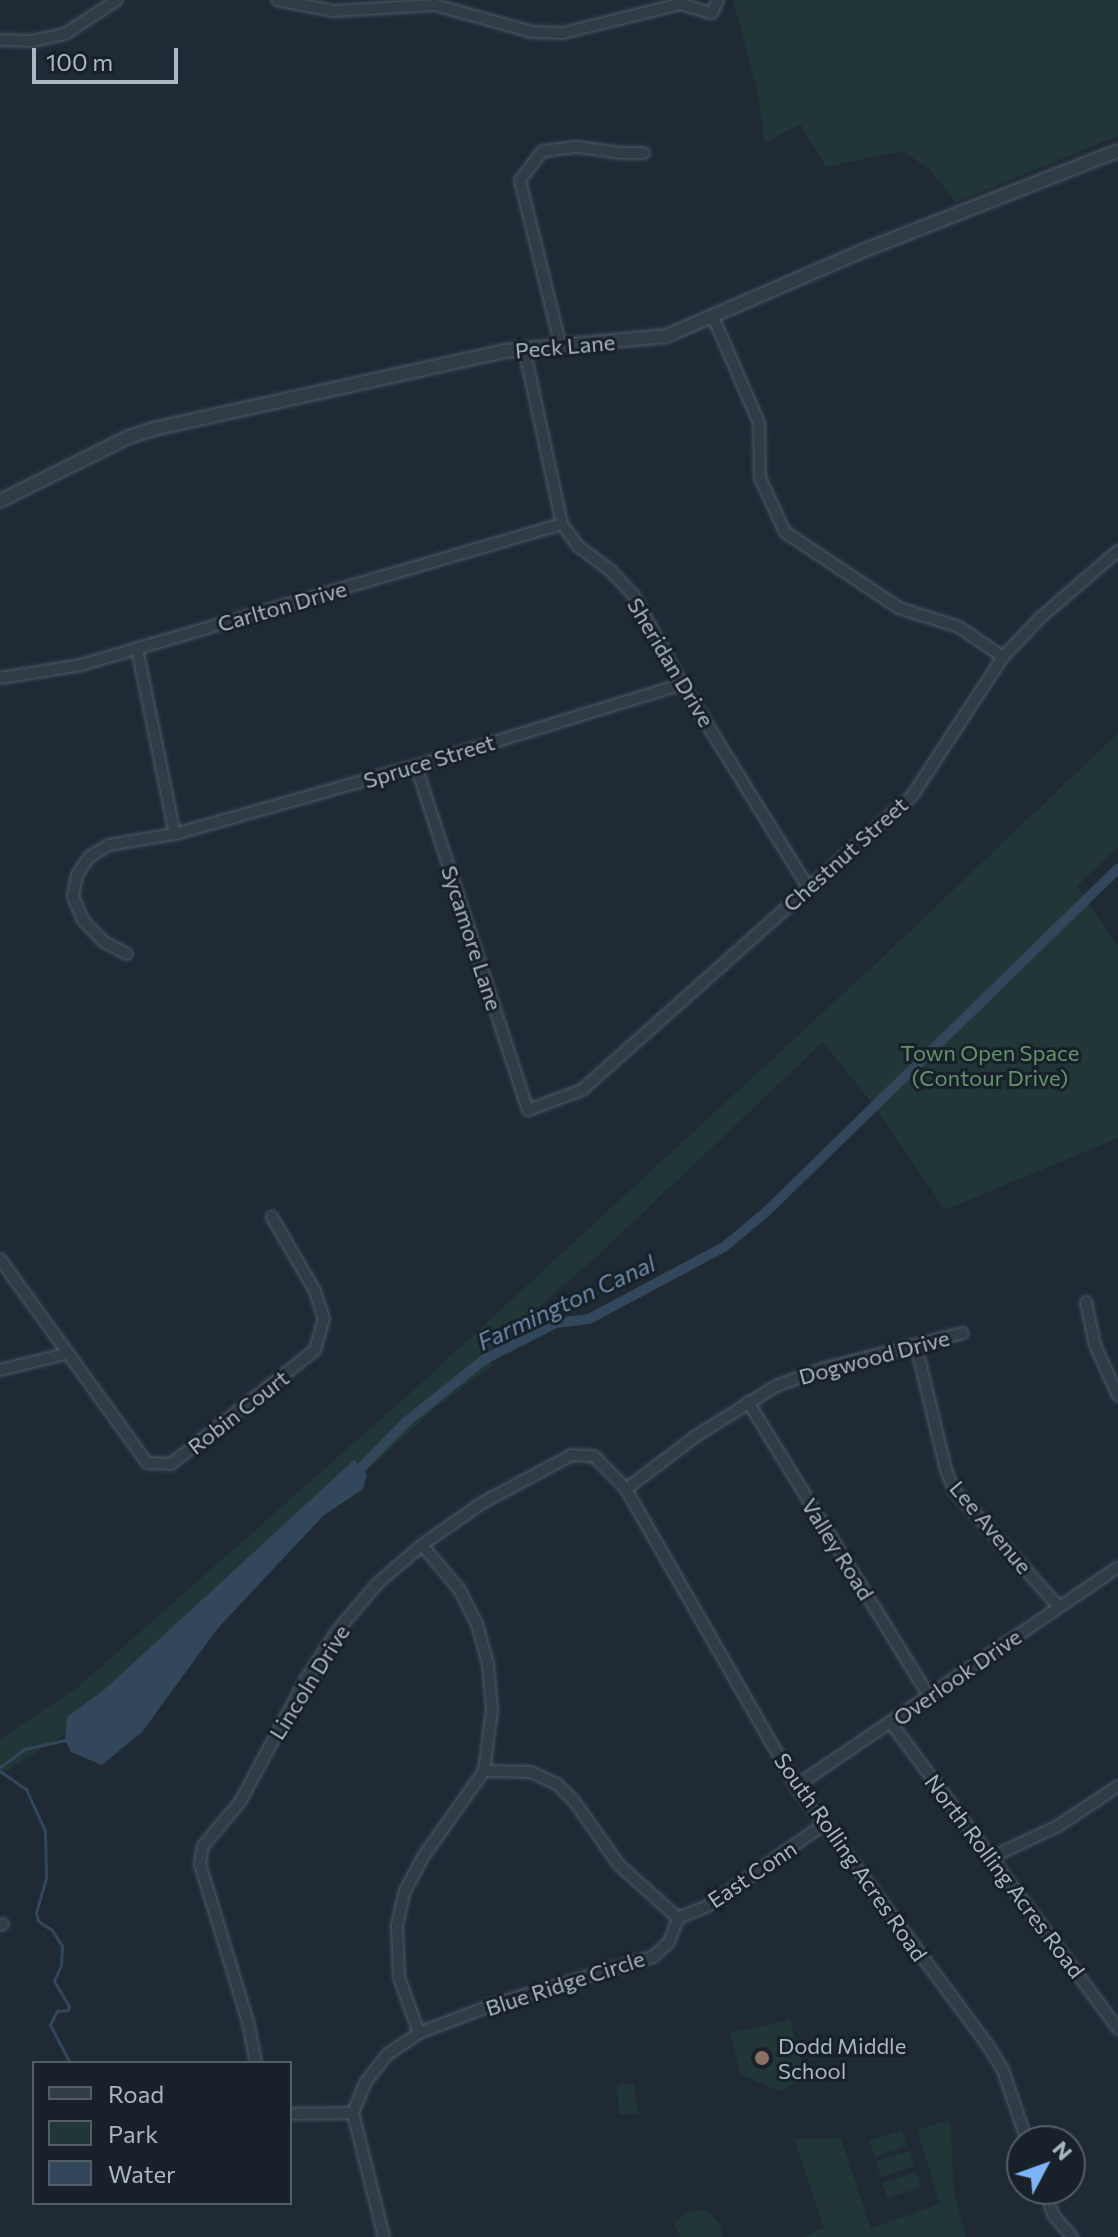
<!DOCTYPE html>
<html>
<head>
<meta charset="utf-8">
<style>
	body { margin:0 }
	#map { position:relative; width:1118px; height:2237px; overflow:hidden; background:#1f2a35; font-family:Commissioner,sans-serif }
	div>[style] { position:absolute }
	.green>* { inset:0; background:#213737 }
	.water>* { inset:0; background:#32475c }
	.stream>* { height:3px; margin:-1.5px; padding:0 1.5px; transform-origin:1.5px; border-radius:1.5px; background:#32475c }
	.canal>* { height:10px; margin:-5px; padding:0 5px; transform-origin:5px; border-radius:5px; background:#32475c }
	.roads { filter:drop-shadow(0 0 2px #4f5964) drop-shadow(0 0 2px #4f5964) }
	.minor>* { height:10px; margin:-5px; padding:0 5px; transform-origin:5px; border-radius:5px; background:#323c46 }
	.tertiary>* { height:12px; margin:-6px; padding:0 6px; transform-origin:6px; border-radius:6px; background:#323c46 }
	.dots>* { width:22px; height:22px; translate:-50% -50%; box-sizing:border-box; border:4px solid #18212a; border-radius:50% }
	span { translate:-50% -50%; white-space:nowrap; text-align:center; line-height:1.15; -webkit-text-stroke:6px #18212a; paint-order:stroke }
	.street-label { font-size:22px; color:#abb6c3 }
	.park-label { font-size:22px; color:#64936b }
	.poi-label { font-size:22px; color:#abb6c3 }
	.left { translate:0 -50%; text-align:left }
	.water-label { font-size:24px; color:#6c8aa8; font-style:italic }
	.legend { position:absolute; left:32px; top:2061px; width:260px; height:144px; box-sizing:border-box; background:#18212a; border:2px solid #535d67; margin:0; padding:10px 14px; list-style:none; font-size:24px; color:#abb6c3 }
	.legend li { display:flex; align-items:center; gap:16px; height:40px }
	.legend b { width:40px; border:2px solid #535d67 }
	.north { position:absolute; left:1006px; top:2125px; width:80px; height:80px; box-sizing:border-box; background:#18212a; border:2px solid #535d67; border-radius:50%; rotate:49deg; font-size:22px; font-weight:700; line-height:32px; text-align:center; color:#abb6c3 }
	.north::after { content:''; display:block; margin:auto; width:28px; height:36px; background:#7cb5f7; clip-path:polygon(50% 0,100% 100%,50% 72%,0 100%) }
	.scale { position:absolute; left:32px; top:48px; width:146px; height:36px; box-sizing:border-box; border:4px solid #abb6c3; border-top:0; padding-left:10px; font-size:24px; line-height:28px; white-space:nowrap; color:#abb6c3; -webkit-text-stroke:6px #18212a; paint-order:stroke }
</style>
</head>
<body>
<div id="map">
	<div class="green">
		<i style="clip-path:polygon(733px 0,1118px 0,1118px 136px,956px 202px,929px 169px,903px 151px,826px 167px,800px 124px,765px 143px,756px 85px)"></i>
		<i style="clip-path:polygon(1118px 733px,1118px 847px,1077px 886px,1118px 946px,1118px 1138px,945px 1210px,879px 1112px,823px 1042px,595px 1258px,489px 1351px,492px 1366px,434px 1409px,211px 1614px,81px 1724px,0 1775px,0 1739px,78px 1687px,417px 1387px,883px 957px)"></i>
		<i style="clip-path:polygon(790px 2020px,806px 2078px,780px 2091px,741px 2075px,730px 2033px)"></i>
		<i style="clip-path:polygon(634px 2083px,638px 2113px,619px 2115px,617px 2085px)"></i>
		<i style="clip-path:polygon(950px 2120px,954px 2191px,966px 2237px,802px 2237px,824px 2228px,794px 2139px,841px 2138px,871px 2228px,940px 2204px,917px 2130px)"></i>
		<i style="clip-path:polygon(902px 2130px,907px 2146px,875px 2156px,869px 2141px)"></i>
		<i style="clip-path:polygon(909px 2151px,914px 2166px,881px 2177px,876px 2161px)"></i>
		<i style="clip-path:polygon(916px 2172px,921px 2187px,888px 2198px,882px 2183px)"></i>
		<i style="clip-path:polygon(706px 2210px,721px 2225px,722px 2237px,680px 2237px,674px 2222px,687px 2212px)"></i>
	</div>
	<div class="water">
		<i style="clip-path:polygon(354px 1460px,367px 1474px,363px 1489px,323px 1516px,218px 1628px,142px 1732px,102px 1765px,71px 1752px,65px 1740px,67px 1717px,105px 1689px)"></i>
	</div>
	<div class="stream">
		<i style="left:0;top:1767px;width:31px;rotate:-36deg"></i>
		<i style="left:25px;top:1749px;width:41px;rotate:-12.7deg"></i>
		<i style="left:0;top:1771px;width:32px;rotate:35deg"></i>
		<i style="left:26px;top:1789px;width:46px;rotate:65.7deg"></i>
		<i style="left:45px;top:1831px;width:47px;rotate:88.8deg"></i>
		<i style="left:46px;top:1878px;width:35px;rotate:106deg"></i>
		<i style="left:36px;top:1912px;width:9px;rotate:77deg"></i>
		<i style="left:38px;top:1921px;width:17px;rotate:33deg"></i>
		<i style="left:52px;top:1930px;width:19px;rotate:58deg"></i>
		<i style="left:62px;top:1946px;width:19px;rotate:93deg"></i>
		<i style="left:61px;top:1965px;width:17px;rotate:114deg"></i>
		<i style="left:54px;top:1981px;width:29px;rotate:59deg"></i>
		<i style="left:69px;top:2006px;width:4px;rotate:104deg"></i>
		<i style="left:68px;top:2010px;width:11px;rotate:175deg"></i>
		<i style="left:57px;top:2011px;width:16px;rotate:117deg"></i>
		<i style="left:50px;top:2025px;width:43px;rotate:62.2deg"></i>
	</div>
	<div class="canal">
		<i style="left:352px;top:1477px;width:76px;rotate:-45.5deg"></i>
		<i style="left:405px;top:1423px;width:102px;rotate:-38.7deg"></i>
		<i style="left:485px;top:1359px;width:80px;rotate:-26.9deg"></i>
		<i style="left:556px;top:1323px;width:33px;rotate:-7deg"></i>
		<i style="left:589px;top:1319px;width:153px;rotate:-28.1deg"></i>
		<i style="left:724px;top:1247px;width:53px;rotate:-39.7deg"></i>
		<i style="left:765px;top:1213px;width:493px;rotate:-44.3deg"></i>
	</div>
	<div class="roads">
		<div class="minor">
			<i style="left:277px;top:0;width:58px;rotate:10.9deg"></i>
			<i style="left:334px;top:11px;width:101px;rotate:-3.4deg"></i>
			<i style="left:435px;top:5px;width:101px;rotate:15.6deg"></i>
			<i style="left:532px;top:32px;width:31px;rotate:2deg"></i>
			<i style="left:563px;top:33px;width:121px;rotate:-13.9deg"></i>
			<i style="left:680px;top:4px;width:33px;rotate:16deg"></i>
			<i style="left:712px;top:13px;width:14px;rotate:-65deg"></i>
			<i style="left:0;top:40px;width:32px;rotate:2deg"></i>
			<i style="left:32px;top:41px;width:34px;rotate:-12deg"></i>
			<i style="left:65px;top:34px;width:62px;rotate:-33.2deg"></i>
			<i style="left:713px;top:317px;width:116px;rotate:66.5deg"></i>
			<i style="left:759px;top:423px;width:55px;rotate:89deg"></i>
			<i style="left:760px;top:478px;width:60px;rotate:65.2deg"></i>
			<i style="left:785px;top:532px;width:137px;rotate:33.7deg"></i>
			<i style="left:899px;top:608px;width:63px;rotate:17.6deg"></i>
			<i style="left:959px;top:627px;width:53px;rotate:34.3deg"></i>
			<i style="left:560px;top:343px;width:168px;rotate:-103.8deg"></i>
			<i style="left:520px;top:180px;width:37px;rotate:-52deg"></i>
			<i style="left:543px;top:151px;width:35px;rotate:-7deg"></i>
			<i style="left:578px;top:147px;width:43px;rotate:7.9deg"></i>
			<i style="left:621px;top:153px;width:23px"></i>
			<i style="left:524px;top:348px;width:180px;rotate:77.8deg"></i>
			<i style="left:562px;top:524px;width:27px;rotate:54deg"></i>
			<i style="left:578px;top:546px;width:40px;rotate:37deg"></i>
			<i style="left:610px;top:570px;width:35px;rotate:47deg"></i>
			<i style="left:634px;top:596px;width:100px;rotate:61.4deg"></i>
			<i style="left:682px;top:684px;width:239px;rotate:58.2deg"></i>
			<i style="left:137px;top:648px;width:190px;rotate:78.5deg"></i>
			<i style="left:0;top:678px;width:82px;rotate:-9.1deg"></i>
			<i style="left:81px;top:665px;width:501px;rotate:-16.34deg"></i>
			<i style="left:416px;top:766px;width:362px;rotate:72deg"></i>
			<i style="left:528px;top:1110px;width:58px;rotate:-20.3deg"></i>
			<i style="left:582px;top:1090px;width:442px;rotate:-41.7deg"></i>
			<i style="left:912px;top:796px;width:166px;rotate:-56.8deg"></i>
			<i style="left:1003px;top:657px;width:54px;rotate:-46.5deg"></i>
			<i style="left:1040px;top:618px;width:103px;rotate:-40.7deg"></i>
			<i style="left:127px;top:954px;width:27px;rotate:-152deg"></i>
			<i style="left:103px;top:941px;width:29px;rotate:-134deg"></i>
			<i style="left:83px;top:920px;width:26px;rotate:-113deg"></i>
			<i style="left:73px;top:896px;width:21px;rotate:-79deg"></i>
			<i style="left:77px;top:875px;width:22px;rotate:-56deg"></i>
			<i style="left:89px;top:857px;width:23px;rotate:-31deg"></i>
			<i style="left:109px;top:845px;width:67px;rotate:-9.5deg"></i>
			<i style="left:175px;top:834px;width:250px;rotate:-15.8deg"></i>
			<i style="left:416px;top:766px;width:278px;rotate:-17.1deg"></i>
			<i style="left:0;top:1259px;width:251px;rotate:54.2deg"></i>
			<i style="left:147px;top:1463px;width:24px;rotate:2deg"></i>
			<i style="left:171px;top:1464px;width:184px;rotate:-38.4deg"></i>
			<i style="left:315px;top:1350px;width:32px;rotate:-74deg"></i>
			<i style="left:324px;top:1319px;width:29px;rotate:-108deg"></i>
			<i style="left:315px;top:1291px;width:86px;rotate:-120.2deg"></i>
			<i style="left:1086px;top:1302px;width:44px;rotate:78.2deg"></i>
			<i style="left:1095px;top:1345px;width:56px;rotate:65.7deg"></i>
			<i style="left:916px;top:1345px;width:129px;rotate:76.5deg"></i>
			<i style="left:946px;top:1470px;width:22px;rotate:68deg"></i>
			<i style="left:954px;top:1490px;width:157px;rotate:48.1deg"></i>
			<i style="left:0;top:1370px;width:67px;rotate:-13.8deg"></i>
			<i style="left:748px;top:1402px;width:345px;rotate:58.4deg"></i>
			<i style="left:626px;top:1489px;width:88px;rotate:-37.1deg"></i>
			<i style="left:696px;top:1436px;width:94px;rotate:-32deg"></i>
			<i style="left:776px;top:1386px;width:52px;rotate:-20.2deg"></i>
			<i style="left:825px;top:1368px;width:142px;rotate:-14.2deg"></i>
			<i style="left:891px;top:1723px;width:381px;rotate:53.4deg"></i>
			<i style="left:484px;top:1771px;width:47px;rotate:1.2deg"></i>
			<i style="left:531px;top:1772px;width:29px;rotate:25deg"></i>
			<i style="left:557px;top:1784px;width:24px;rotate:45deg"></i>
			<i style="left:574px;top:1801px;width:78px;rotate:54.9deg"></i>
			<i style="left:619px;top:1865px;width:79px;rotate:41.9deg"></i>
			<i style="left:796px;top:1786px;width:389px;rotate:-34.2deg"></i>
			<i style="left:992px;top:1857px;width:73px;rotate:-25.2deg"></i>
			<i style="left:1058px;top:1826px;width:72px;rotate:-33.7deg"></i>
			<i style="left:678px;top:1918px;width:32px;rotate:-22deg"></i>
			<i style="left:708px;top:1906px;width:141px;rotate:-35.2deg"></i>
			<i style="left:0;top:1925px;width:3px;rotate:-18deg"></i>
			<i style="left:419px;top:2033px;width:59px;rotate:-109.7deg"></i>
			<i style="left:399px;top:1977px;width:52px;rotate:-92.2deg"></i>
			<i style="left:397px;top:1925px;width:35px;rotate:-77deg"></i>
			<i style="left:405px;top:1891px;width:38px;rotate:-62deg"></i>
			<i style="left:423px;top:1857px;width:105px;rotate:-54.7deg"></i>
			<i style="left:484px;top:1771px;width:63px;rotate:-82.6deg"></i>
			<i style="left:492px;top:1709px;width:45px;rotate:-95.1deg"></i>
			<i style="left:488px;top:1664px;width:41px;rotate:-105.4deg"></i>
			<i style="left:477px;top:1624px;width:39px;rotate:-117deg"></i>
			<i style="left:459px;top:1589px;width:57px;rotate:-130.1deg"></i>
			<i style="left:256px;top:2063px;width:42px;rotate:-101deg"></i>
			<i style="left:248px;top:2022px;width:165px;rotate:-106.9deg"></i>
			<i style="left:200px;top:1864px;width:18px;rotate:-81deg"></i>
			<i style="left:203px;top:1846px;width:57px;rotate:-49.9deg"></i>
			<i style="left:240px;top:1802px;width:142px;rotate:-61.8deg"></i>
			<i style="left:307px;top:1677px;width:55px;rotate:-56.9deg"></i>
			<i style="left:337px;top:1631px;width:63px;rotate:-49.5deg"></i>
			<i style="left:378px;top:1583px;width:58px;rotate:-40.8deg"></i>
			<i style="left:422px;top:1545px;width:73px;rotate:-35deg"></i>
			<i style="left:482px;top:1503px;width:102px;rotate:-28.1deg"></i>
			<i style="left:572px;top:1455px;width:22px;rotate:3deg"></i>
			<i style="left:594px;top:1456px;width:46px;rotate:45.9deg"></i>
			<i style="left:626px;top:1489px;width:342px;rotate:60.2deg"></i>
			<i style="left:796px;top:1786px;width:321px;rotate:53.5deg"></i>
			<i style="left:987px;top:2044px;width:31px;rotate:58deg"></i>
			<i style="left:1003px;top:2070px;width:75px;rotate:71.3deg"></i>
			<i style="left:353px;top:2113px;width:32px;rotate:-68deg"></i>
			<i style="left:365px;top:2083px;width:37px;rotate:-52deg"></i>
			<i style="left:388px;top:2054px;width:37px;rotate:-34deg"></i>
			<i style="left:419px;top:2033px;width:81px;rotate:-20.9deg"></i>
			<i style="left:495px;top:2004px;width:165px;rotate:-16.6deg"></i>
			<i style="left:653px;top:1957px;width:22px;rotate:-43deg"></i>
			<i style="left:669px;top:1942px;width:26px;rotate:-69deg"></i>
			<i style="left:353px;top:2113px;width:128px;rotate:76deg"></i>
			<i style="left:290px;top:2114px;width:63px;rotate:-0.9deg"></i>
			<i style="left:1044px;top:2189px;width:29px;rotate:70deg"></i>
			<i style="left:1054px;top:2216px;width:28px;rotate:49deg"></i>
		</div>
		<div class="tertiary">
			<i style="left:0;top:501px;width:144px;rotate:-26.4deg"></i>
			<i style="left:129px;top:437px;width:25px;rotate:-18deg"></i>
			<i style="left:153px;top:429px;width:361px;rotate:-12.5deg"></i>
			<i style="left:505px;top:351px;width:162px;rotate:-5.3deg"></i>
			<i style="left:666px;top:336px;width:211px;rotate:-23.4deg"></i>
			<i style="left:860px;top:252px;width:277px;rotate:-21.4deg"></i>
		</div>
	</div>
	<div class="dots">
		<i style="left:762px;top:2058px;background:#8d6e63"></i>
	</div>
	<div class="street-label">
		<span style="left:565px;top:346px;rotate:-5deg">Peck Lane</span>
		<span style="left:282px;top:606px;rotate:-16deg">Carlton Drive</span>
		<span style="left:671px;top:662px;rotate:59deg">Sheridan Drive</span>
		<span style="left:429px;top:761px;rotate:-17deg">Spruce Street</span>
		<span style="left:845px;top:854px;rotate:-42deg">Chestnut Street</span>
		<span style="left:472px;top:938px;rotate:72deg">Sycamore Lane</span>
		<span style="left:874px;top:1357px;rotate:-15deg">Dogwood Drive</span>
		<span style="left:238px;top:1412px;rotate:-38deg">Robin Court</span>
		<span style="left:991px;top:1527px;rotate:50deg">Lee Avenue</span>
		<span style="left:838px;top:1549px;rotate:58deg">Valley Road</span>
		<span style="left:957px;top:1677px;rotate:-35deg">Overlook Drive</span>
		<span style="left:309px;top:1682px;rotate:-58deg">Lincoln Drive</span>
		<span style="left:851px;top:1857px;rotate:55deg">South Rolling Acres Road</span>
		<span style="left:752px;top:1874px;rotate:-34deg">East Conn</span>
		<span style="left:1005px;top:1876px;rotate:53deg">North Rolling Acres Road</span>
		<span style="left:565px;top:1983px;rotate:-18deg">Blue Ridge Circle</span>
	</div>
	<div class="park-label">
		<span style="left:990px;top:1065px">Town Open Space<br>(Contour Drive)</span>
	</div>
	<div class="poi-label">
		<span class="left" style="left:778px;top:2058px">Dodd Middle<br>School</span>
	</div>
	<div class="water-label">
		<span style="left:566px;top:1302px;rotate:-25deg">Farmington Canal</span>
	</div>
	<ul class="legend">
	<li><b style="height:10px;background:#323c46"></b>Road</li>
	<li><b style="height:22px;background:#213737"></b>Park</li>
	<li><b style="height:22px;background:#32475c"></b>Water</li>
	</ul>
	<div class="north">N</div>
	<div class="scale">100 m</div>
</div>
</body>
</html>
